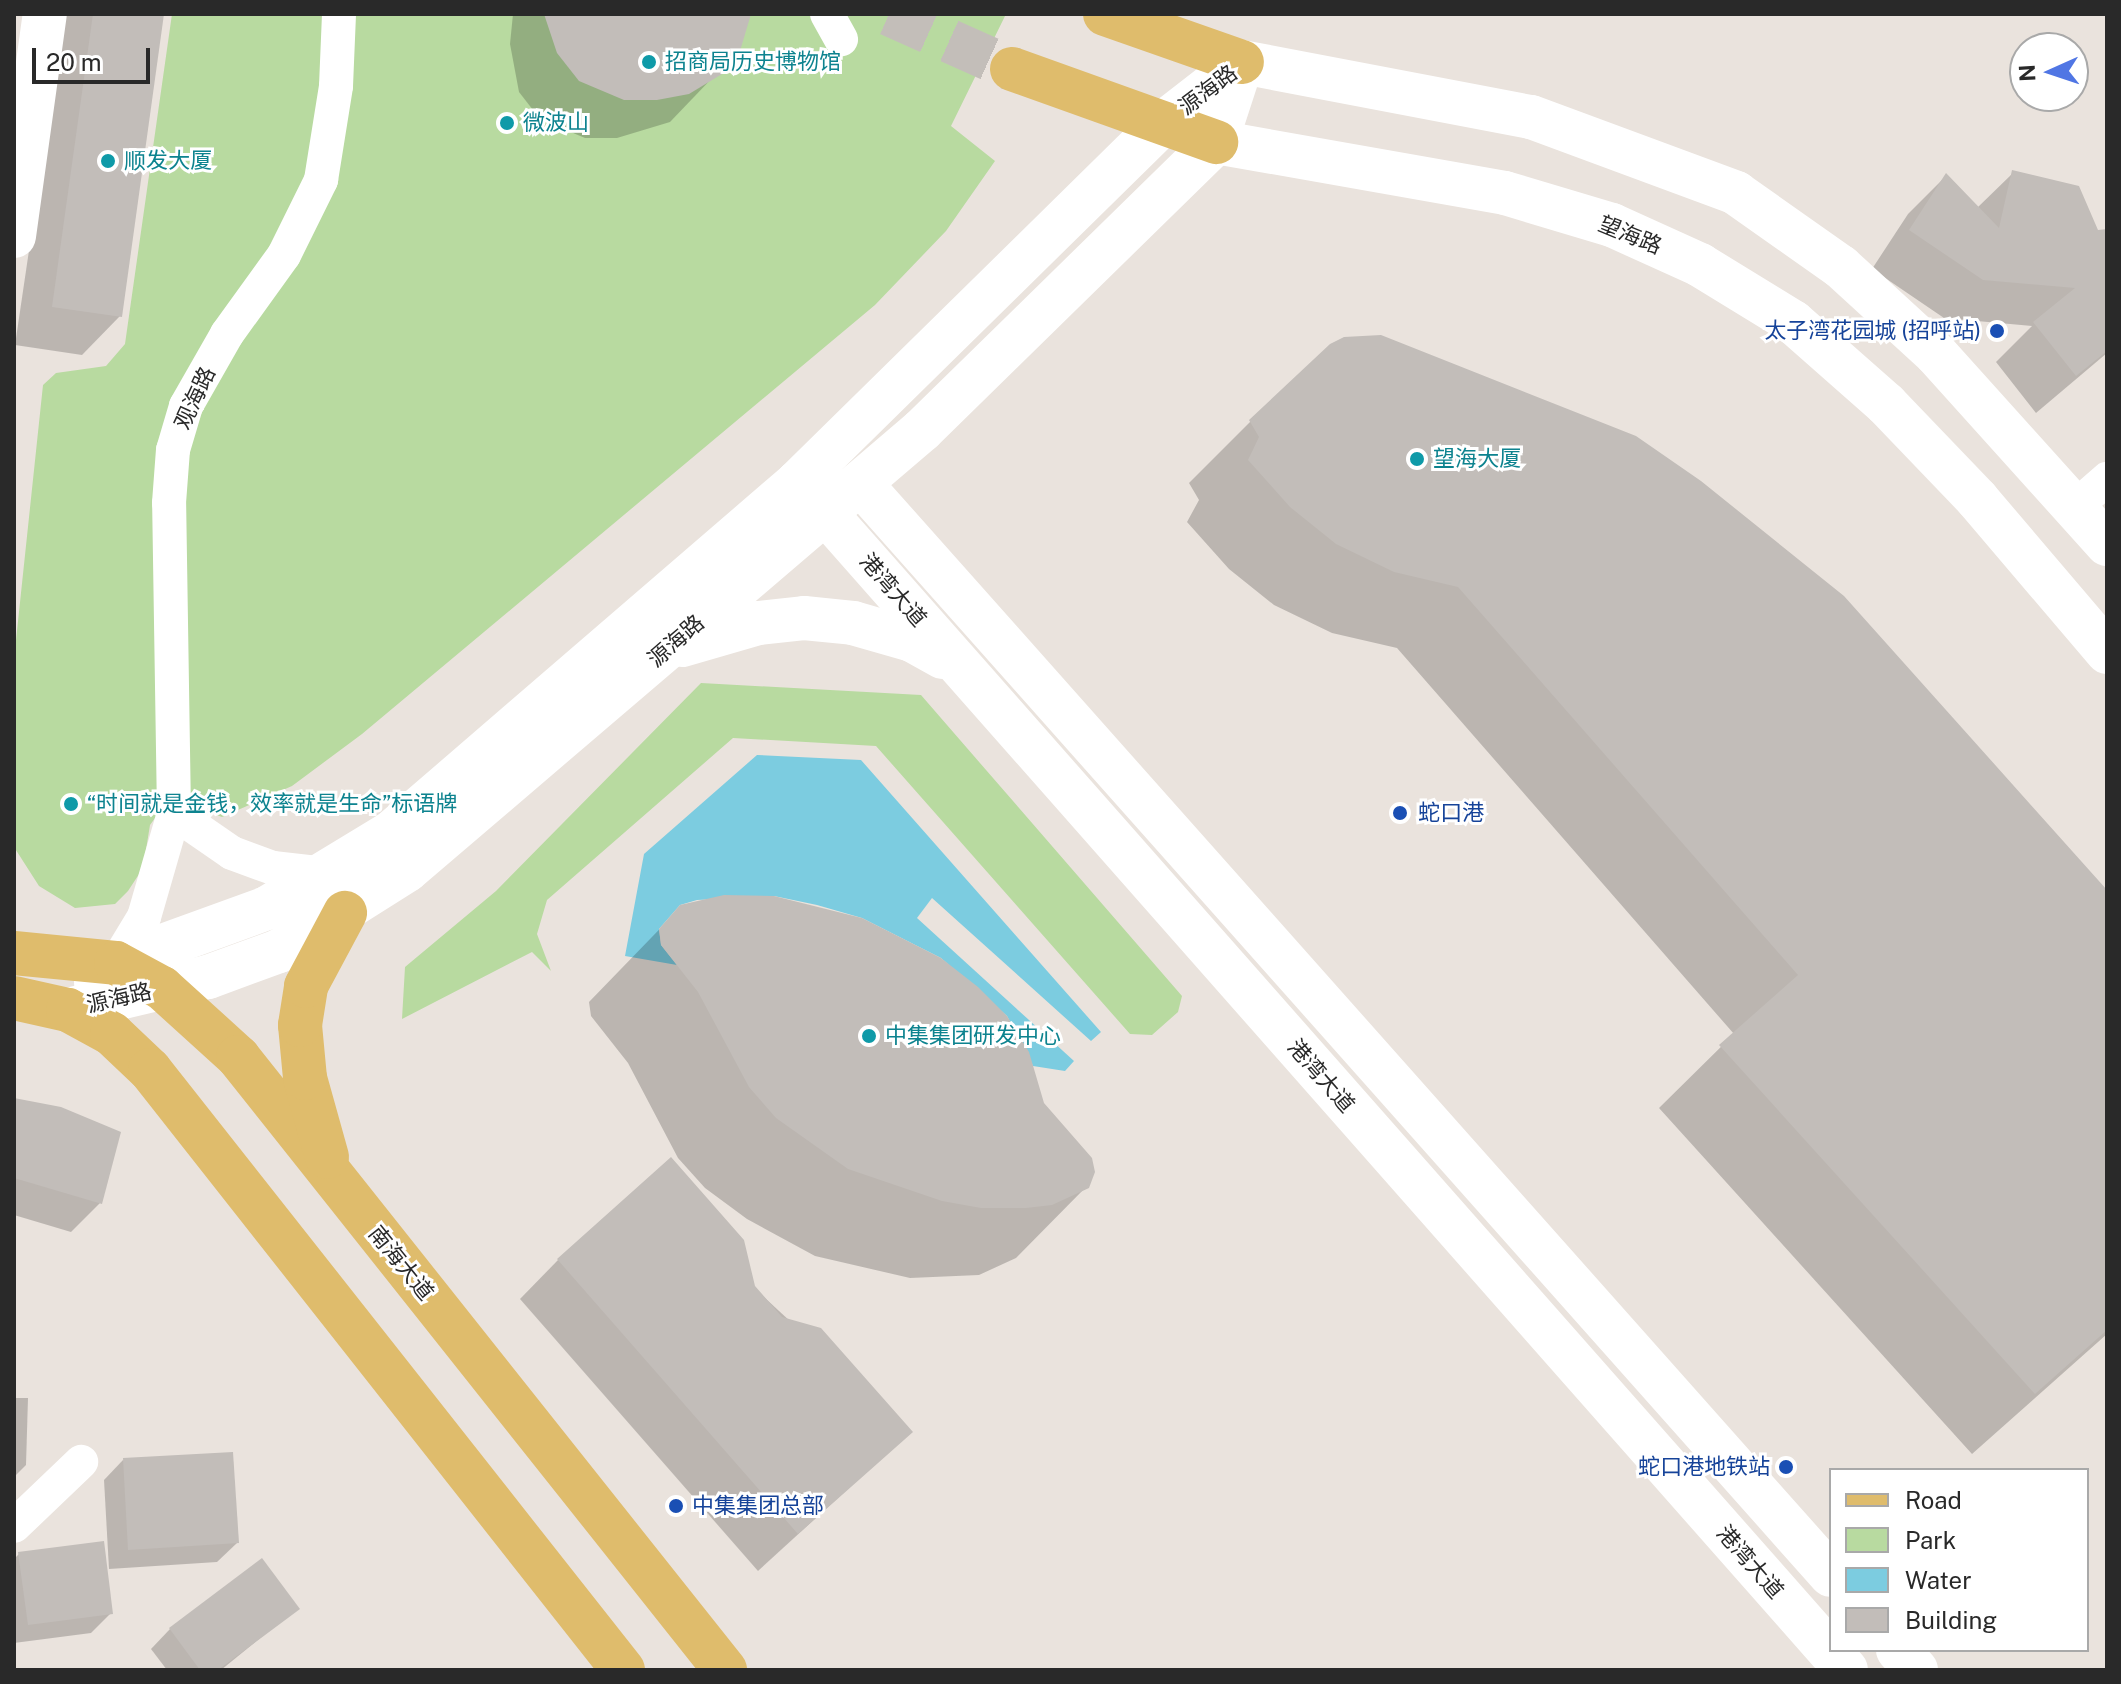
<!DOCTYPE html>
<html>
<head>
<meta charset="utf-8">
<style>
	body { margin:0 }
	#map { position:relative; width:2121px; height:1684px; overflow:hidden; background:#eae3dd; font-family:"Public Sans","Noto Sans SC",sans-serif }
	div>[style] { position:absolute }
	.green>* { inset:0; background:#b8daa0 }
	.water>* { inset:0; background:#7ccce0 }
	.shadow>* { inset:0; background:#0003 }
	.building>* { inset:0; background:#c2bdb9 }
	.primary-tunnel>* { height:44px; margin-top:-22px; transform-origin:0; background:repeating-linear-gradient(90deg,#c3beb9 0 44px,transparent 0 66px) }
	.minor>* { height:34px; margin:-17px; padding:0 17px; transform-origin:17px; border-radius:17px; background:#fff }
	.tertiary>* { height:44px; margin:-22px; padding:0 22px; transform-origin:22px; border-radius:22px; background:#fff }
	.secondary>* { height:44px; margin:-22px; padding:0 22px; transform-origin:22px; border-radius:22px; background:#fff }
	.primary>* { height:44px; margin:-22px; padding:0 22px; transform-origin:22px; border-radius:22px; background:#dfbc6c }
	.dots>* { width:22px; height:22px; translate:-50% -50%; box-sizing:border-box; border:4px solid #fff; border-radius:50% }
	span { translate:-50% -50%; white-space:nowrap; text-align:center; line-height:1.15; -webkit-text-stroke:6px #fff; paint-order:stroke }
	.culture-label { font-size:22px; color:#0d838f }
	.left { translate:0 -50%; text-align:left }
	.street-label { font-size:22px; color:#292929 }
	.transit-label { font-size:22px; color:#164399 }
	.right { translate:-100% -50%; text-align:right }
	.frame { position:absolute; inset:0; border:16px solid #292929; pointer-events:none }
	.legend { position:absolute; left:1829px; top:1468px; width:260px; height:184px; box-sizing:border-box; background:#fff; border:2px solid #a9a9a9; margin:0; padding:10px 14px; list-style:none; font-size:24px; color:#292929 }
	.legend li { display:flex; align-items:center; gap:16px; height:40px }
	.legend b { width:40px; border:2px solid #a9a9a9 }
	.north { position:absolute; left:2009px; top:32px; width:80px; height:80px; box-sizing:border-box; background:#fff; border:2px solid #a9a9a9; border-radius:50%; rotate:267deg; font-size:22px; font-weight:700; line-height:32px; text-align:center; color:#292929 }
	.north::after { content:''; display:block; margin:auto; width:28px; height:36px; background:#5076e4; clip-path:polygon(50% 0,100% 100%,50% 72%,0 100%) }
	.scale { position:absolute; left:32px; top:48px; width:118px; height:36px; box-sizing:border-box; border:4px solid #292929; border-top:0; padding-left:10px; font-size:24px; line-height:28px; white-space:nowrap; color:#292929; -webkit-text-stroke:6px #fff; paint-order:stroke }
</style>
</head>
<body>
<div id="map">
	<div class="green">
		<i style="clip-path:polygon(172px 14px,1006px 14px,951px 126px,995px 161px,946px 231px,875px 305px,362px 734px,292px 786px,222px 817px,188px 804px,163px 807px,150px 825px,143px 868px,128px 891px,115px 904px,75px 908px,39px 886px,14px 847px,14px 659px,43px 385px,56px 373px,106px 366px,125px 344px)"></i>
		<i style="clip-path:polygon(701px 683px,921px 695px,1182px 996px,1178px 1012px,1152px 1035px,1130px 1034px,876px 746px,733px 738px,547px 900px,537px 934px,551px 971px,532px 952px,402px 1019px,405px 967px,496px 891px)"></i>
	</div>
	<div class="water">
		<i style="clip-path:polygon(757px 755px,861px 760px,1101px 1032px,1091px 1041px,932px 898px,917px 918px,1074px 1061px,1065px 1071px,1033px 1066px,1007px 1016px,941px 958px,862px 918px,817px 905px,774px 896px,697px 900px,680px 905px,659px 929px,661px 945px,677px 965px,625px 956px,644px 854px)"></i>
	</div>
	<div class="shadow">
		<i style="clip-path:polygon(64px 14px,162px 14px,120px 316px,82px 355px,15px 345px)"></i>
		<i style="clip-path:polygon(513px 14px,745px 14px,739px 50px,670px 122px,617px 138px,585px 138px,540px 119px,519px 92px,510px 44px)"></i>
		<i style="clip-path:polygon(2013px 173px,2097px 232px,2107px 231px,2107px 353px,2036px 413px,1996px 362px,2032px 326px,1944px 318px,1872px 269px,1908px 214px,1946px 176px,1977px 208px)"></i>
		<i style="clip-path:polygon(1251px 421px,2107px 893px,2107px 1334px,1972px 1454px,1659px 1108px,1734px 1034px,1397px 648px,1332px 633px,1274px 605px,1229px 569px,1187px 522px,1199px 500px,1189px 483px)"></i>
		<i style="clip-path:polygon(774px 898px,862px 920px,1042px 1104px,1087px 1186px,1016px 1258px,979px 1275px,910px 1278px,815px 1256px,747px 1219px,705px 1188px,678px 1158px,628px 1063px,591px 1016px,589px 1002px,681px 907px)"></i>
		<i style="clip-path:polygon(14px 1104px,100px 1203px,71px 1232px,14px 1215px)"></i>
		<i style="clip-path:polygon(558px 1260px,753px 1287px,910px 1432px,758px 1571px,520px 1299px)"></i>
		<i style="clip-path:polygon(14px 1398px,28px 1398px,26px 1465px,14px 1477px)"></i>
		<i style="clip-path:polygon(123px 1460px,237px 1543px,217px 1562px,109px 1569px,104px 1480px)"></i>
		<i style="clip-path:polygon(19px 1554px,111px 1613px,91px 1633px,14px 1643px,14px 1559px)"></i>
		<i style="clip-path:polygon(297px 1608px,221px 1670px,167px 1670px,151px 1649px,170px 1629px)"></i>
	</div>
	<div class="building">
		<i style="clip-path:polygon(93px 14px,164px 14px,122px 317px,52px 307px)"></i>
		<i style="clip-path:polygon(544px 14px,751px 14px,740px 51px,727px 71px,689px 94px,657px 100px,624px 100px,579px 81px,557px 53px)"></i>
		<i style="clip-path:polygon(2012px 170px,2079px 186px,2098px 230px,2107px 229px,2107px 351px,2076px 376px,2033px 322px,2075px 288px,1983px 280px,1909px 230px,1946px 173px,1999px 228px)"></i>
		<i style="clip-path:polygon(1381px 335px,1636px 436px,1701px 481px,1844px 596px,2107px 890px,2107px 1330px,2035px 1394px,1719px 1045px,1798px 975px,1458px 587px,1394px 572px,1336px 544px,1290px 507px,1248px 460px,1259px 437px,1249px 420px,1330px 344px,1344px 337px)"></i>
		<i style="clip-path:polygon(724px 895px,774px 896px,862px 918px,941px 958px,978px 987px,1007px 1016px,1029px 1052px,1044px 1103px,1092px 1158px,1095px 1172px,1089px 1188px,1052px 1205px,1026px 1208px,981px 1208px,942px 1201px,848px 1169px,776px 1118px,749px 1087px,698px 992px,661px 945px,659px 929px,680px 905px)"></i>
		<i style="clip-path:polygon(14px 1098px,61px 1107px,121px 1132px,102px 1204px,14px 1178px)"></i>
		<i style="clip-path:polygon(671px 1157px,744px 1240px,755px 1286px,782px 1317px,821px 1328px,913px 1432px,798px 1534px,557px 1259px)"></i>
		<i style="clip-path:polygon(233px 1452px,239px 1543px,128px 1550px,123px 1458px)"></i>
		<i style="clip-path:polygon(104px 1541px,113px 1614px,28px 1625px,18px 1552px)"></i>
		<i style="clip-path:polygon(262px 1558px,300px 1609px,218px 1670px,200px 1670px,169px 1628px)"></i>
	</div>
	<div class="primary-tunnel">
		<i style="left:889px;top:14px;width:135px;rotate:24.1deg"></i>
	</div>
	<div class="minor">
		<i style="left:827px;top:14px;width:29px;rotate:61deg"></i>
		<i style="left:2075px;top:507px;width:43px;rotate:-41.2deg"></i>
		<i style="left:174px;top:813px;width:70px;rotate:34.6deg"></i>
		<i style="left:232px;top:853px;width:44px;rotate:20.1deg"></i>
		<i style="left:273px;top:868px;width:53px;rotate:6.5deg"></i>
		<i style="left:116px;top:963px;width:54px;rotate:-58.7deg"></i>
		<i style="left:144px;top:917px;width:108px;rotate:-73.9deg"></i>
		<i style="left:174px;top:813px;width:310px;rotate:-90.9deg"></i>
		<i style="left:169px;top:503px;width:53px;rotate:-85.7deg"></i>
		<i style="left:173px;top:450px;width:46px;rotate:-73.5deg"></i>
		<i style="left:186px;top:406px;width:83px;rotate:-60.3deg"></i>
		<i style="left:227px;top:334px;width:97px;rotate:-54.2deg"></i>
		<i style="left:284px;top:255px;width:84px;rotate:-63.7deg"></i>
		<i style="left:321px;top:180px;width:95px;rotate:-80.9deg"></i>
		<i style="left:336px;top:86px;width:72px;rotate:-87.6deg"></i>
		<i style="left:14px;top:1526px;width:93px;rotate:-43.7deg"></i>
	</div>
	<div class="tertiary">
		<i style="left:14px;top:236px;width:224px;rotate:-82.1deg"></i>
	</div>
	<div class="secondary">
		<i style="left:1242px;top:62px;width:101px;rotate:142.2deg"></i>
		<i style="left:1162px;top:124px;width:511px;rotate:135.48deg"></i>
		<i style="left:798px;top:482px;width:1584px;rotate:48.58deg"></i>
		<i style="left:1242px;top:62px;width:294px;rotate:10.8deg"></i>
		<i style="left:1531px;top:117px;width:219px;rotate:20.3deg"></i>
		<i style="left:1736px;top:193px;width:128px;rotate:35.2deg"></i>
		<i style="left:1841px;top:267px;width:129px;rotate:42.5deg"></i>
		<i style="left:1936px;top:354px;width:256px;rotate:48deg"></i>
		<i style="left:1216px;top:142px;width:293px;rotate:10deg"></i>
		<i style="left:1505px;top:193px;width:112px;rotate:16.7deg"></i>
		<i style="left:1612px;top:225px;width:97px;rotate:24.4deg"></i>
		<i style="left:1700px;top:265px;width:109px;rotate:31.5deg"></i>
		<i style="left:1793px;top:322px;width:124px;rotate:41.4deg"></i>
		<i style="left:1886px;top:404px;width:132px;rotate:46.2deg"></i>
		<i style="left:1977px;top:499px;width:201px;rotate:49.6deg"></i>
		<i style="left:860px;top:483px;width:1461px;rotate:48.36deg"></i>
		<i style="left:682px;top:645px;width:79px;rotate:-16.1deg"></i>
		<i style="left:758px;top:623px;width:46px;rotate:-6.2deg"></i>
		<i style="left:804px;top:618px;width:49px;rotate:5.8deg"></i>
		<i style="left:853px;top:623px;width:61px;rotate:16.1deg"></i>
		<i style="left:912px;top:640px;width:35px;rotate:29deg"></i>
		<i style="left:96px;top:983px;width:28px;rotate:-45deg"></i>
		<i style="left:116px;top:963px;width:161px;rotate:-20deg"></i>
		<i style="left:267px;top:908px;width:145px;rotate:-31.2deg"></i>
		<i style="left:391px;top:833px;width:537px;rotate:-40.77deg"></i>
		<i style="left:798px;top:482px;width:27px"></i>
		<i style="left:68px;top:1010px;width:144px;rotate:-13.3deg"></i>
		<i style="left:208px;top:977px;width:76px;rotate:-20.1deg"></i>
		<i style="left:279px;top:951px;width:151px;rotate:-32.3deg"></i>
		<i style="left:407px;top:870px;width:677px;rotate:-40.51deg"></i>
		<i style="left:922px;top:430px;width:412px;rotate:-44.4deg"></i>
		<i style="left:1216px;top:142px;width:84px;rotate:-72deg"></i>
		<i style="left:1898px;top:1650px;width:27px;rotate:48deg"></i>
	</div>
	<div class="primary">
		<i style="left:1105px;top:14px;width:145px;rotate:19.3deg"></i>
		<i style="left:1012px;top:69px;width:217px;rotate:19.7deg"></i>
		<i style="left:14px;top:953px;width:102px;rotate:5.6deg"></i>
		<i style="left:116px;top:963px;width:52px;rotate:28.5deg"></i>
		<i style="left:162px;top:988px;width:103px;rotate:42.2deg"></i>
		<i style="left:238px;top:1057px;width:783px;rotate:51.53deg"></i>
		<i style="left:14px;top:998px;width:55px;rotate:12.5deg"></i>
		<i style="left:68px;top:1010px;width:50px;rotate:28.6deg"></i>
		<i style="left:112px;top:1034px;width:52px;rotate:43.5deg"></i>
		<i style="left:150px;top:1070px;width:764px;rotate:51.75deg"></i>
		<i style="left:327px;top:1157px;width:82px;rotate:-105.6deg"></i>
		<i style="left:305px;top:1078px;width:53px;rotate:-95.4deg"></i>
		<i style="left:300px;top:1025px;width:39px;rotate:-81deg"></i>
		<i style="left:306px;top:986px;width:83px;rotate:-61.9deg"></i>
	</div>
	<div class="dots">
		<i style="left:649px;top:62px;background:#0f9aa8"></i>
		<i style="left:507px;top:123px;background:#0f9aa8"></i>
		<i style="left:108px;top:161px;background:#0f9aa8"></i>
		<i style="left:1997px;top:331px;background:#1a4fb4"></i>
		<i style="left:1417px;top:459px;background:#0f9aa8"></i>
		<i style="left:71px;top:804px;background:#0f9aa8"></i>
		<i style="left:1400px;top:813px;background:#1a4fb4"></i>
		<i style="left:869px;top:1036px;background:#0f9aa8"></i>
		<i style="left:1786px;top:1467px;background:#1a4fb4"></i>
		<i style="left:676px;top:1506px;background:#1a4fb4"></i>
	</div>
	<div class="culture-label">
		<span class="left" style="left:665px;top:62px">招商局历史博物馆</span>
		<span class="left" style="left:523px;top:123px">微波山</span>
		<span class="left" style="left:124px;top:161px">顺发大厦</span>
		<span class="left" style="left:1433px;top:459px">望海大厦</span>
		<span class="left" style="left:87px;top:804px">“时间就是金钱，效率就是生命”标语牌</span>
		<span class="left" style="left:885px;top:1036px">中集集团研发中心</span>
	</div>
	<div class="street-label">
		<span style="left:1208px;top:90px;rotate:-37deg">源海路</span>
		<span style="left:1630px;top:235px;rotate:22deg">望海路</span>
		<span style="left:195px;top:398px;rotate:-65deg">观海路</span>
		<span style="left:893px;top:590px;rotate:49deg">港湾大道</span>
		<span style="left:676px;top:641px;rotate:-41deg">源海路</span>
		<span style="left:119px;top:998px;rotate:-13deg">源海路</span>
		<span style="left:1321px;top:1076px;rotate:49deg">港湾大道</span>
		<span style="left:401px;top:1263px;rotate:51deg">南海大道</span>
		<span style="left:1750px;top:1562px;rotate:49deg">港湾大道</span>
	</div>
	<div class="transit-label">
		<span class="right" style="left:1981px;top:331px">太子湾花园城 (招呼站)</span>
		<span class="left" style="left:1418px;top:813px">蛇口港</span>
		<span class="right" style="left:1770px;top:1467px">蛇口港地铁站</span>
		<span class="left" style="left:692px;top:1506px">中集集团总部</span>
	</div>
	<div class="frame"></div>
	<ul class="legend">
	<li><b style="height:10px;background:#dfbc6c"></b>Road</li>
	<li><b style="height:22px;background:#b8daa0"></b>Park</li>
	<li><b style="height:22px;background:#7ccce0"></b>Water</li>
	<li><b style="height:22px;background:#c2bdb9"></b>Building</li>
	</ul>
	<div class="north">N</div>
	<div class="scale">20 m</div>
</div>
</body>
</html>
